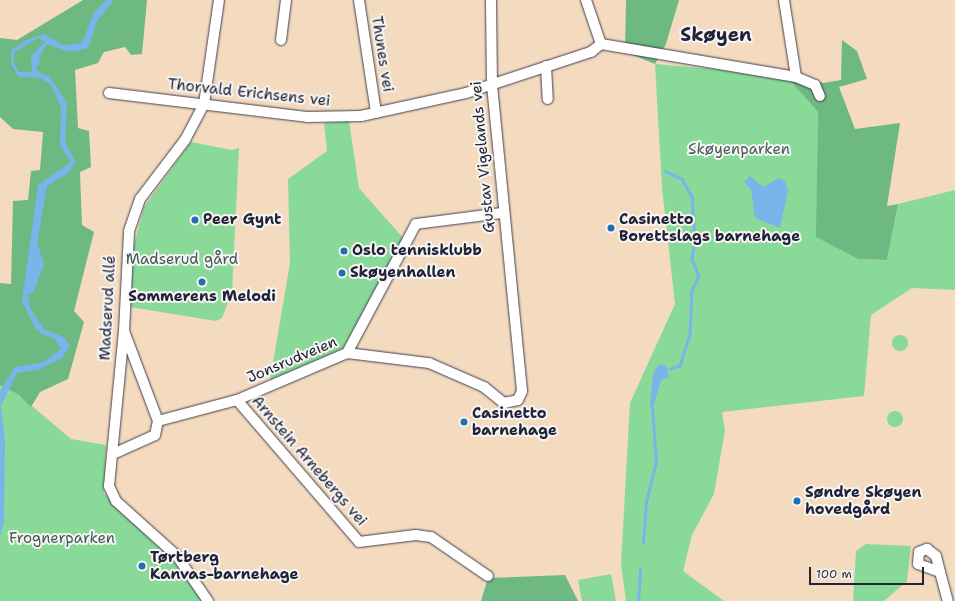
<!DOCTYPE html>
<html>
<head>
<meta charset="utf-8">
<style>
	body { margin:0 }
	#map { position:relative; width:955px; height:601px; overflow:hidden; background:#f4dbbf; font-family:"Shantell Sans",sans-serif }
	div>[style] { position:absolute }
	.green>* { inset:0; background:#89d999 }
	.round { border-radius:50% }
	.forest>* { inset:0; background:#6eb981 }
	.water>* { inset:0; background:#78b5ea }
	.stream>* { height:2.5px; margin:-1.25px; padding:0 1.25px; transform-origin:1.25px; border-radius:1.25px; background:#78b5ea }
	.roads { filter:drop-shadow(0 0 1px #423e4f) drop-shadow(0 0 1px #423e4f) }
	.minor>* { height:10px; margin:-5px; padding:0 5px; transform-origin:5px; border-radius:5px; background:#fff }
	.dots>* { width:11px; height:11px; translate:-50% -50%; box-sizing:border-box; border:2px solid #f6f6f2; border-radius:50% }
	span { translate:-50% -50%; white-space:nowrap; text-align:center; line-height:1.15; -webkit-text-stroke:4px #f6f6f2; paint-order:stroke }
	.street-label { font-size:15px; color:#22223b }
	.park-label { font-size:15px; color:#415957 }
	.poi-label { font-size:15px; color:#22223b; font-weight:700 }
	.left { translate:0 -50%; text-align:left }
	.district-label { font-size:19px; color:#22223b; font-weight:700 }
	.scale { position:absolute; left:809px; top:567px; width:115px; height:18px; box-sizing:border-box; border:2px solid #22223b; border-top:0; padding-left:5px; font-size:12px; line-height:14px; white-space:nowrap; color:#22223b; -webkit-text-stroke:3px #f6f6f2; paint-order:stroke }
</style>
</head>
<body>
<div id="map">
	<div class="green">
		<i style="clip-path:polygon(655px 64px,785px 75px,818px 112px,817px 237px,858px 259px,887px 260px,898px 204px,955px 190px,955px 290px,912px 288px,871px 315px,864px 396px,722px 412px,725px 430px,714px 494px,692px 535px,683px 571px,724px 601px,626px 601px,621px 564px,630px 403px,675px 304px,662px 188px)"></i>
		<i style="clip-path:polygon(349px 121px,359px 188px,404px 239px,346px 347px,270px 380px,290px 263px,288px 179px,327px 151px,324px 123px)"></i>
		<i style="clip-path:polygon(191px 142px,232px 150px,239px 148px,232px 292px,222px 318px,216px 321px,130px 307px,131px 256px,144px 207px)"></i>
		<i class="round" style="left:892px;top:335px;width:16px;height:16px"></i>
		<i style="clip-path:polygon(0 385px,19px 395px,71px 439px,106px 445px,104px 493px,170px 555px,203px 601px,0 601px)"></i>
		<i class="round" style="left:887px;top:411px;width:16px;height:16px"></i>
		<i style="clip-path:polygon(866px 544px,911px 546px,907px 581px,884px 601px,853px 601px,856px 551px)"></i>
		<i style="clip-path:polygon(611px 574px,616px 601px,582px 601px,578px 580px)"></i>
	</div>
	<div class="forest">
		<i style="clip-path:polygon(83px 0,147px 0,142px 54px,131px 55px,125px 47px,104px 52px,98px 63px,75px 70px,78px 128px,89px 131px,91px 167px,80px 172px,82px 225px,94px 232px,74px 311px,84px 322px,68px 379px,40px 392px,31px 407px,19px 395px,0 385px,0 283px,11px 284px,13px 201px,28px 200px,31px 171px,40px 170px,43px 132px,13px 129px,0 117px,0 38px,17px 40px)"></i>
		<i style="clip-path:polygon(626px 0,679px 0,666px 44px,655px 64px,625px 52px)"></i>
		<i style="clip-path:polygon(842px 40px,857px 51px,867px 79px,839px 87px,855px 129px,900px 123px,887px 206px,898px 204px,887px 260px,858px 259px,816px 237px,818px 112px,785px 75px,823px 83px,841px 80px)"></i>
		<i style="clip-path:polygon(565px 575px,578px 601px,481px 601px,488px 578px)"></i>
	</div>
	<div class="water">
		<i style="clip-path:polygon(evenodd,107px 0,114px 0,97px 21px,88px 48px,69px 52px,47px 44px,39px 58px,40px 65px,36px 66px,37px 71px,50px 77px,67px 103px,65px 142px,76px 162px,67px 174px,47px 186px,37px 243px,44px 264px,34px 291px,28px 295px,30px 308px,44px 329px,63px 337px,70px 345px,62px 358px,38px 370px,17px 373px,1px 406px,5px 442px,4px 522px,0 537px,0 391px,15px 367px,44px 362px,61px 349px,54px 338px,42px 334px,35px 328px,22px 301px,38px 185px,71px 162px,60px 145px,61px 108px,51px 85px,41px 78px,19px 77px,11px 64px,11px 50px,26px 40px,44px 34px,63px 45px,82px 43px,94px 12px,107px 0,38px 38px,45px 42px,31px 56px,32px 72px,19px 72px,13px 61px,15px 52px,38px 38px)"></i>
		<i style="clip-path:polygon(750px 176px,763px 187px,779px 178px,785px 181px,788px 191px,780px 228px,755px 218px,751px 190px,744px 182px)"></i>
		<i style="clip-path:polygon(659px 364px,666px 366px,669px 377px,661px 380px,653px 408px,650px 407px,653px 374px)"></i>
	</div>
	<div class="stream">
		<i style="left:665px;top:171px;width:19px;rotate:25deg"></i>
		<i style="left:682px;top:179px;width:20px;rotate:60deg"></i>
		<i style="left:692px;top:196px;width:44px;rotate:86.1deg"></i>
		<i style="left:695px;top:240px;width:19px;rotate:99deg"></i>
		<i style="left:692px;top:259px;width:18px;rotate:68deg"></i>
		<i style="left:699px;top:276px;width:17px;rotate:115deg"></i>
		<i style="left:692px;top:291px;width:44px;rotate:92.6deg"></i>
		<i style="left:690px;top:335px;width:33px;rotate:108deg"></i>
		<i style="left:680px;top:366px;width:10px;rotate:163deg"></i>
		<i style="left:643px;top:543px;width:41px;rotate:-85.8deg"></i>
		<i style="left:646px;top:502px;width:41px;rotate:-76deg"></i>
		<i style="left:656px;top:462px;width:54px;rotate:-94.2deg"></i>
		<i style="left:638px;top:601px;width:32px;rotate:-86deg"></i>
	</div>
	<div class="roads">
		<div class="minor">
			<i style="left:359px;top:0;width:114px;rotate:81.4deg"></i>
			<i style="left:586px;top:0;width:46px;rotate:71.2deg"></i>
			<i style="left:601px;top:44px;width:198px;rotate:9.6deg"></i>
			<i style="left:796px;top:77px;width:21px;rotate:23deg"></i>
			<i style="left:815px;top:85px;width:12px;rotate:66deg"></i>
			<i style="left:784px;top:0;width:78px;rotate:81.1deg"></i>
			<i style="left:281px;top:40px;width:40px;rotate:-82.9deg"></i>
			<i style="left:546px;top:66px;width:33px;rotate:87deg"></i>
			<i style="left:109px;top:93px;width:199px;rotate:6.9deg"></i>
			<i style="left:307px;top:117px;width:54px;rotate:-1.1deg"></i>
			<i style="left:361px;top:116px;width:107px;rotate:-12.4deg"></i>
			<i style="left:466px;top:93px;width:132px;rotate:-18.2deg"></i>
			<i style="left:591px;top:52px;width:13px;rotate:-39deg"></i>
			<i style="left:124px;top:331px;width:96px;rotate:69.3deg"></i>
			<i style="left:347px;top:353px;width:146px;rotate:-61.9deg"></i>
			<i style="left:416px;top:224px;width:87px;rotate:-7.3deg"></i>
			<i style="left:237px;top:400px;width:187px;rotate:49.3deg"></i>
			<i style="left:359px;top:542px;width:57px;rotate:-7deg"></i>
			<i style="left:416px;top:535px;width:15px;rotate:8deg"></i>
			<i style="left:431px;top:537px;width:69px;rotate:34.4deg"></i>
			<i style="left:113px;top:454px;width:46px;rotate:-24.3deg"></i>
			<i style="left:155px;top:435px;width:14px;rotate:-78deg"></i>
			<i style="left:158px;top:421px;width:82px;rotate:-14.9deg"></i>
			<i style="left:237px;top:400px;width:120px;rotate:-23.1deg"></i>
			<i style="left:347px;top:353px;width:83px;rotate:7deg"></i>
			<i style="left:429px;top:363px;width:60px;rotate:23.6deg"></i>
			<i style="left:484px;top:387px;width:26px;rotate:39deg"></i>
			<i style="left:504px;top:403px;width:14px;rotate:-12deg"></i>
			<i style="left:518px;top:400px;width:10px;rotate:-66deg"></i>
			<i style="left:522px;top:391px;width:307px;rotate:-95.6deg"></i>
			<i style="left:492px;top:85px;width:85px;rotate:-90.7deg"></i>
			<i style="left:940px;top:572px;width:23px;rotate:-160deg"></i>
			<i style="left:918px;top:564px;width:12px;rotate:-85deg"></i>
			<i style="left:919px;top:552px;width:9px;rotate:-21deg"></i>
			<i style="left:927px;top:549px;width:11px;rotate:38deg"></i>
			<i style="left:936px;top:556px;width:16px;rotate:76deg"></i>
			<i style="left:940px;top:572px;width:30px;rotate:75deg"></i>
			<i style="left:208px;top:601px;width:55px;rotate:-124.6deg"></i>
			<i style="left:177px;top:556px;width:82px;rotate:-138deg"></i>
			<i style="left:116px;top:501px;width:17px;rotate:-115deg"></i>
			<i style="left:109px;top:486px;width:156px;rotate:-84.5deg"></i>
			<i style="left:124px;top:331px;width:100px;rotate:-87.1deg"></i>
			<i style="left:129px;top:231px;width:34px;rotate:-71deg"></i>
			<i style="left:140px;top:199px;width:74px;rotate:-52.7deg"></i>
			<i style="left:185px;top:140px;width:41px;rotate:-62.2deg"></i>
			<i style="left:204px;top:104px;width:105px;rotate:-81.8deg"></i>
		</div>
	</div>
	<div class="dots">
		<i style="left:195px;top:220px;background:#1f6fb2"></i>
		<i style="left:611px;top:228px;background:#1f6fb2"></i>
		<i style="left:344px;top:251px;background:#1f6fb2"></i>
		<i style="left:342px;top:273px;background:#1f6fb2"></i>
		<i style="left:202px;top:282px;background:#1f6fb2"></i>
		<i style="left:464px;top:422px;background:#1f6fb2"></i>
		<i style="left:797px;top:501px;background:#1f6fb2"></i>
		<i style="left:142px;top:566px;background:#1f6fb2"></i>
	</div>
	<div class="street-label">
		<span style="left:382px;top:54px;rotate:81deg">Thunes vei</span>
		<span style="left:249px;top:93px;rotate:6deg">Thorvald Erichsens vei</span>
		<span style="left:483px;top:157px;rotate:-95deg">Gustav Vigelands vei</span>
		<span style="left:108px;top:308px;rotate:-87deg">Madserud allé</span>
		<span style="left:292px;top:360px;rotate:-23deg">Jonsrudveien</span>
		<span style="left:309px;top:461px;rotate:49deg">Arnstein Arnebergs vei</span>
	</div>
	<div class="park-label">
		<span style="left:739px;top:150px">Skøyenparken</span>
		<span style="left:182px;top:260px">Madserud gård</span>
		<span style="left:62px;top:539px">Frognerparken</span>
	</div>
	<div class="poi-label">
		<span class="left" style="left:619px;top:228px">Casinetto<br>Borettslags barnehage</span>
		<span class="left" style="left:203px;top:220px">Peer Gynt</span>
		<span class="left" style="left:352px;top:251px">Oslo tennisklubb</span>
		<span class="left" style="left:350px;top:273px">Skøyenhallen</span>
		<span style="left:202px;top:297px">Sommerens Melodi</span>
		<span class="left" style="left:472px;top:422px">Casinetto<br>barnehage</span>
		<span class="left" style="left:805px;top:501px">Søndre Skøyen<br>hovedgård</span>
		<span class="left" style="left:150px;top:566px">Tørtberg<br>Kanvas-barnehage</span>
	</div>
	<div class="district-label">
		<span style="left:716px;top:35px">Skøyen</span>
	</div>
	<div class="scale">100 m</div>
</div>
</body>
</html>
